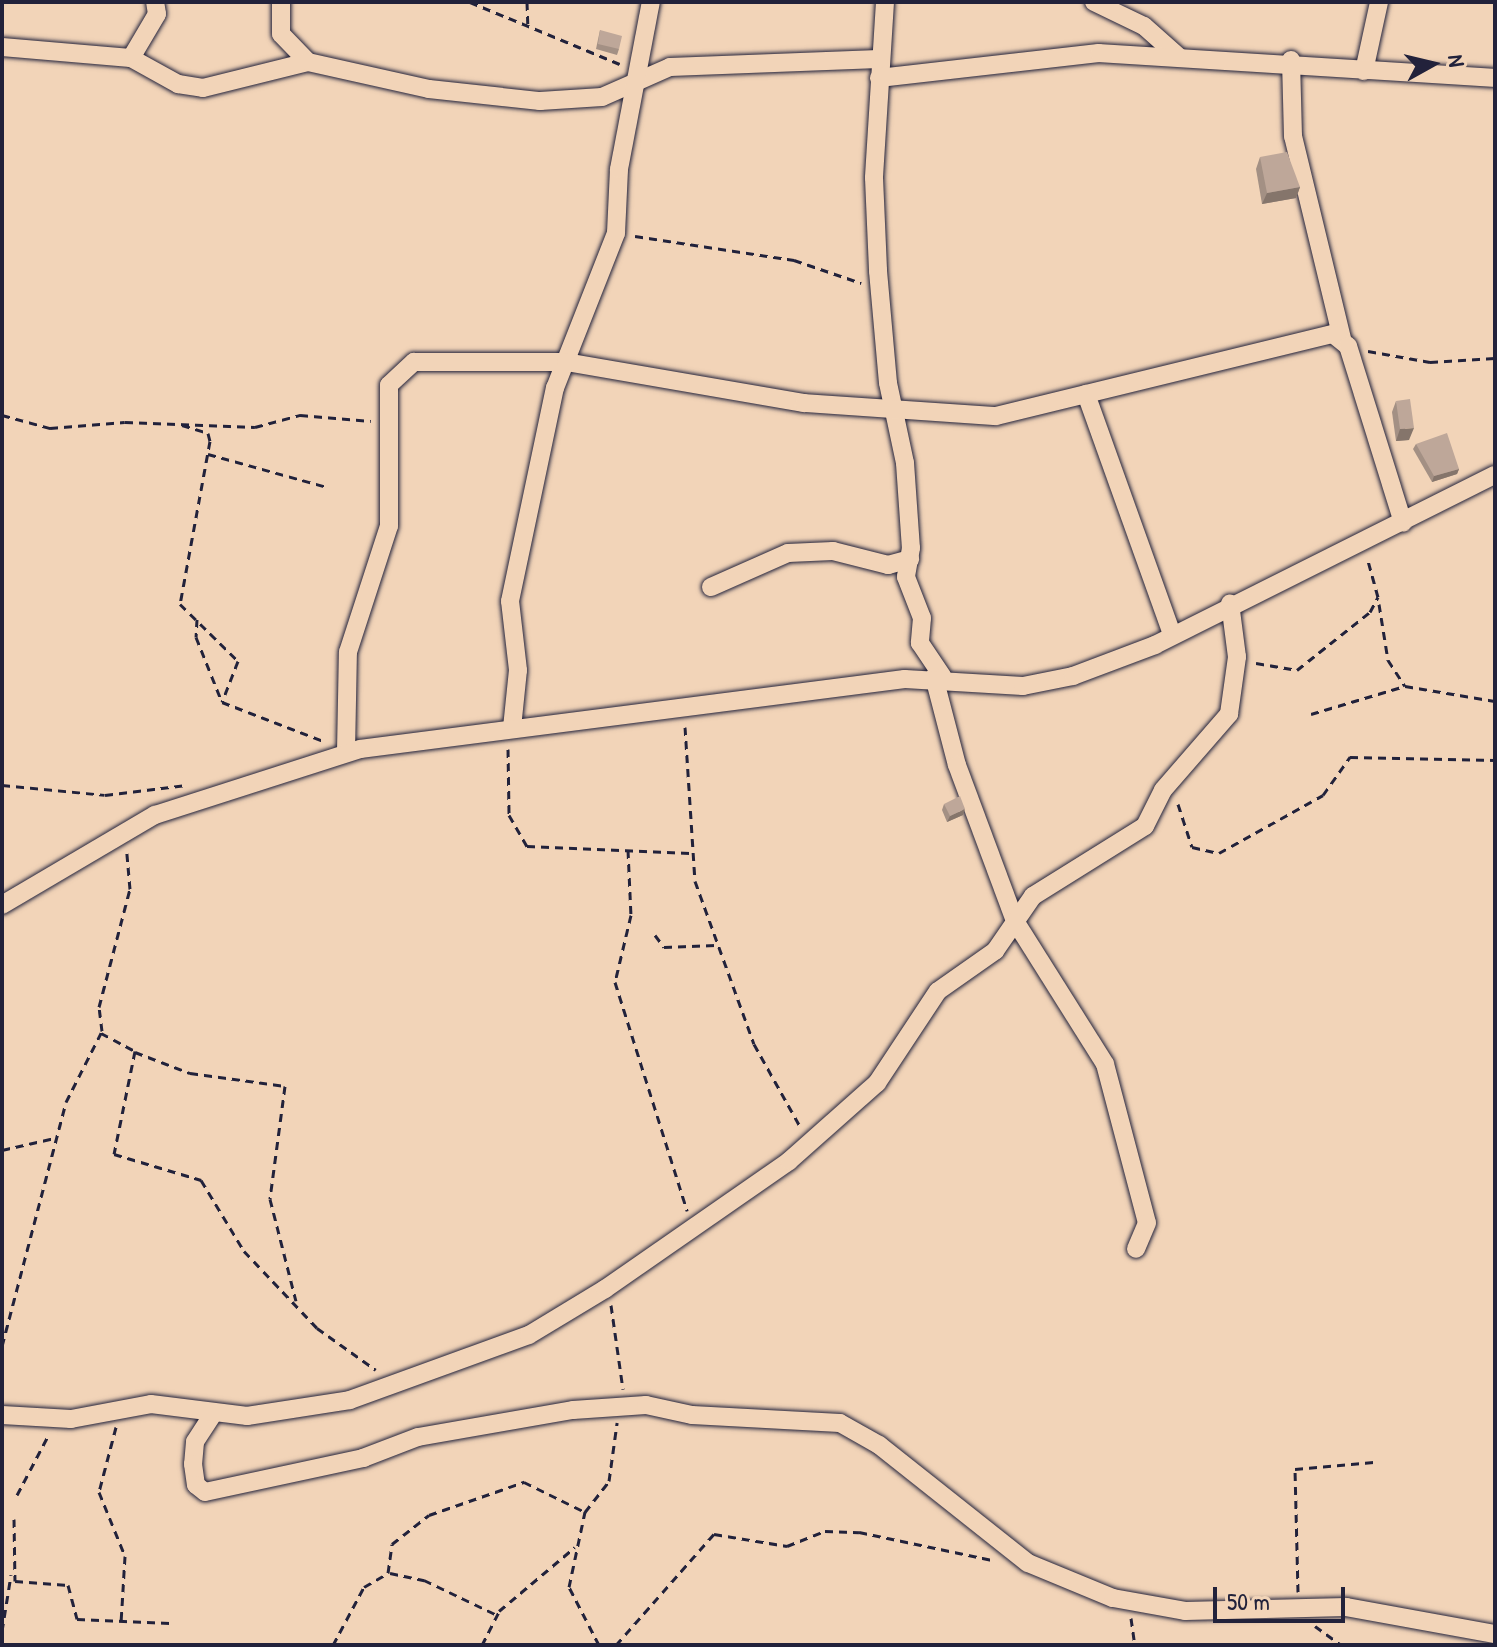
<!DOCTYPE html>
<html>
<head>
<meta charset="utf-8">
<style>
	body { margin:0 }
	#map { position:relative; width:1497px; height:1647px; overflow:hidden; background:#f2d4b8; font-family:"Patrick Hand",sans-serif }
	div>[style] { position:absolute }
	.path>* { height:3px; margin-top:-1.5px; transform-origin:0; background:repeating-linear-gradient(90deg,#22223b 0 8px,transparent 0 14px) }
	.roads { filter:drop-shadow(0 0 2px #22223b) drop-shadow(0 0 2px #22223b) }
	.minor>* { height:18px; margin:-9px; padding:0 9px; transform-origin:9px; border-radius:9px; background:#f2d4b8 }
	.wall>* { inset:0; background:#a39084 }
	.shaded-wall>* { inset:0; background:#85756b }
	.building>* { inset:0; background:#bea799 }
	span { translate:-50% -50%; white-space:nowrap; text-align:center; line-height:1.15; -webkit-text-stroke:7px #f2d4b8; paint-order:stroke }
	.frame { position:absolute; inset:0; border:4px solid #22223b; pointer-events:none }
	.north { position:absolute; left:1393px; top:24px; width:80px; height:80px; -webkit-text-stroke:6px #f2d4b8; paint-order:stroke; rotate:82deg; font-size:22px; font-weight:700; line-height:32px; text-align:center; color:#22223b }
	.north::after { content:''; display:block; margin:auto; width:28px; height:36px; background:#22223b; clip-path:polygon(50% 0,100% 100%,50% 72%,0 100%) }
	.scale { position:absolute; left:1213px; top:1587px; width:132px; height:36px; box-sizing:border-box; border:4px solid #22223b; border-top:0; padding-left:10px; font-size:24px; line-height:28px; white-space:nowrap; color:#22223b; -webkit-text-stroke:6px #f2d4b8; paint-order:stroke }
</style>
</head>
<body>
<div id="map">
	<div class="path">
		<i style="left:470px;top:2px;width:162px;rotate:22.5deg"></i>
		<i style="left:527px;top:2px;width:24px;rotate:88deg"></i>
		<i style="left:635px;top:236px;width:161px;rotate:8.6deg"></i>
		<i style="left:794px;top:260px;width:71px;rotate:18.9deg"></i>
		<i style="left:1368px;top:351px;width:63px;rotate:10.1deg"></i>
		<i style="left:1430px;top:362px;width:65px;rotate:-3.5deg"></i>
		<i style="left:2px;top:415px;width:50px;rotate:15.2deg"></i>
		<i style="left:50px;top:428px;width:75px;rotate:-4.6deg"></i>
		<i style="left:125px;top:422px;width:130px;rotate:2.2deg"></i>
		<i style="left:255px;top:427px;width:47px;rotate:-14.9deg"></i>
		<i style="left:300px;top:415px;width:71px;rotate:4.8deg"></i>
		<i style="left:182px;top:425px;width:27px;rotate:17deg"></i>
		<i style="left:208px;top:433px;width:8px;rotate:76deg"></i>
		<i style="left:210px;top:441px;width:166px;rotate:100.4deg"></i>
		<i style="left:180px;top:604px;width:81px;rotate:44.5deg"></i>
		<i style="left:238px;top:661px;width:44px;rotate:111.3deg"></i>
		<i style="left:208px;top:454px;width:123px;rotate:15.5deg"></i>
		<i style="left:1379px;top:604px;width:57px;rotate:80.9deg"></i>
		<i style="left:1388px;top:660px;width:31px;rotate:57deg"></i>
		<i style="left:1405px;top:686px;width:91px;rotate:9.5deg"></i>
		<i style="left:197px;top:619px;width:18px;rotate:93deg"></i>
		<i style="left:196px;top:637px;width:70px;rotate:68.2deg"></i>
		<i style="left:222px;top:702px;width:111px;rotate:21deg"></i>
		<i style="left:1256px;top:663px;width:42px;rotate:9.7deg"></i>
		<i style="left:1297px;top:670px;width:93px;rotate:-38.5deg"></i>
		<i style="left:1370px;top:612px;width:17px;rotate:-62deg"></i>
		<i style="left:1378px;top:597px;width:41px;rotate:-105.4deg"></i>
		<i style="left:1311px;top:714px;width:98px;rotate:-16.6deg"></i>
		<i style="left:685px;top:727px;width:154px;rotate:86.3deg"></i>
		<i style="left:695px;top:881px;width:173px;rotate:70.1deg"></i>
		<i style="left:754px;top:1044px;width:96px;rotate:60.8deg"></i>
		<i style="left:508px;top:749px;width:66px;rotate:89.1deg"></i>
		<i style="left:509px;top:815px;width:36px;rotate:60deg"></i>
		<i style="left:527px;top:846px;width:163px;rotate:2.5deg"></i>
		<i style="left:2px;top:785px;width:103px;rotate:5.5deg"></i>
		<i style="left:105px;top:795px;width:82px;rotate:-7deg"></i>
		<i style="left:1178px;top:804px;width:45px;rotate:72deg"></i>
		<i style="left:1192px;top:847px;width:28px;rotate:13deg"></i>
		<i style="left:1219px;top:853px;width:119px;rotate:-29.1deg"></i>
		<i style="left:1323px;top:795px;width:47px;rotate:-54.6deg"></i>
		<i style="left:1350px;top:757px;width:145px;rotate:1.2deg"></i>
		<i style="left:628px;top:850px;width:65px;rotate:87.4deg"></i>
		<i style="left:631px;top:915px;width:69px;rotate:103.4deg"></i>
		<i style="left:615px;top:982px;width:240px;rotate:72.5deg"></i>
		<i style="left:655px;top:935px;width:15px;rotate:53deg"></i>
		<i style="left:664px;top:947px;width:52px;rotate:-2.2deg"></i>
		<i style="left:101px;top:1033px;width:38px;rotate:28deg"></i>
		<i style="left:135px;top:1051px;width:105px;rotate:101.5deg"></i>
		<i style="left:114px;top:1154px;width:91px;rotate:16.6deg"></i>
		<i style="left:201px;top:1180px;width:83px;rotate:58.8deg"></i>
		<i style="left:244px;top:1251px;width:106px;rotate:46.5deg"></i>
		<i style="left:317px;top:1328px;width:72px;rotate:35.4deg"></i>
		<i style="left:135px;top:1052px;width:59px;rotate:20.9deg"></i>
		<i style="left:190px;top:1073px;width:96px;rotate:7.8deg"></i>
		<i style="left:285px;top:1086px;width:114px;rotate:97.6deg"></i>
		<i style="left:270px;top:1199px;width:105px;rotate:75.7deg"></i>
		<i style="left:2px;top:1150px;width:54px;rotate:-12.8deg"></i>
		<i style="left:611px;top:1305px;width:85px;rotate:81.9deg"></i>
		<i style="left:2px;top:1346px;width:252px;rotate:-75.3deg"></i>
		<i style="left:66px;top:1102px;width:80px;rotate:-63.1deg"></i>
		<i style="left:102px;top:1031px;width:24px;rotate:-97deg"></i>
		<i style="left:99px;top:1007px;width:122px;rotate:-75.3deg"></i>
		<i style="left:130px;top:889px;width:36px;rotate:-95deg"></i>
		<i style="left:116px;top:1427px;width:67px;rotate:104.7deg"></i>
		<i style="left:99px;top:1492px;width:69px;rotate:67.9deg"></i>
		<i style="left:125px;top:1556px;width:67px;rotate:93.4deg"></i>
		<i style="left:17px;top:1495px;width:67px;rotate:-62.3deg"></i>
		<i style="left:14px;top:1519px;width:62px;rotate:89.1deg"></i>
		<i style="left:15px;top:1581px;width:53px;rotate:4.3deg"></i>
		<i style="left:68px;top:1585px;width:35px;rotate:75deg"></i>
		<i style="left:77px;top:1619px;width:93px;rotate:2.5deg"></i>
		<i style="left:390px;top:1573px;width:35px;rotate:12deg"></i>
		<i style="left:424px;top:1580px;width:81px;rotate:25.6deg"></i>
		<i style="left:1298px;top:1592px;width:123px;rotate:-91.4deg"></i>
		<i style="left:1295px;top:1469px;width:79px;rotate:-5.1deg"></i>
		<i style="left:1131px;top:1618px;width:27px;rotate:82deg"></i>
		<i style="left:1315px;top:1626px;width:32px;rotate:36deg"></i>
		<i style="left:2px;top:1631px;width:57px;rotate:-80.9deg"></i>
		<i style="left:2px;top:1640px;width:5px;rotate:90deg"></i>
		<i style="left:333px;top:1645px;width:66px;rotate:-61.9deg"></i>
		<i style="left:364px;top:1587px;width:28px;rotate:-30deg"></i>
		<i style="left:388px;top:1573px;width:29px;rotate:-82deg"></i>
		<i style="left:392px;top:1544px;width:47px;rotate:-38.1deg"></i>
		<i style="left:429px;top:1515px;width:101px;rotate:-19.2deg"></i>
		<i style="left:524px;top:1482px;width:68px;rotate:26.2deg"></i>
		<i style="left:482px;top:1645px;width:38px;rotate:-63deg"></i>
		<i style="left:499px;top:1611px;width:99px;rotate:-40.1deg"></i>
		<i style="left:599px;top:1645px;width:65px;rotate:-117.3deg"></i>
		<i style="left:569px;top:1587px;width:77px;rotate:-78deg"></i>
		<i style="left:585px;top:1512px;width:39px;rotate:-52deg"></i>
		<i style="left:609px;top:1481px;width:59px;rotate:-82.1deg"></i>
		<i style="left:616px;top:1645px;width:148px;rotate:-48.6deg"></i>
		<i style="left:714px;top:1534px;width:74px;rotate:9.3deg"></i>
		<i style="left:787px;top:1546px;width:41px;rotate:-21.5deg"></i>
		<i style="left:825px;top:1531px;width:34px;rotate:2deg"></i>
		<i style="left:859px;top:1532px;width:136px;rotate:11.9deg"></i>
	</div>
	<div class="roads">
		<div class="minor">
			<i style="left:281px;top:2px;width:32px;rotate:90deg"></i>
			<i style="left:281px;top:34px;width:39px;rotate:46deg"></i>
			<i style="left:885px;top:2px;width:176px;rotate:93.6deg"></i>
			<i style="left:874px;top:178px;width:93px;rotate:87.5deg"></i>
			<i style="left:878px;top:271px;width:112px;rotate:84.9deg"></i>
			<i style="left:888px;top:383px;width:82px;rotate:78deg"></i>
			<i style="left:905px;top:463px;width:85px;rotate:86deg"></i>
			<i style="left:911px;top:548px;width:29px;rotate:100deg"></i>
			<i style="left:906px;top:577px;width:44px;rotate:68.7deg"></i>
			<i style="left:922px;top:618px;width:25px;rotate:95deg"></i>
			<i style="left:920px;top:643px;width:40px;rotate:56deg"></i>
			<i style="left:1094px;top:2px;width:55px;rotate:25.6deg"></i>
			<i style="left:1144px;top:26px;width:47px;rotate:41.5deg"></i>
			<i style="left:2px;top:47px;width:129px;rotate:4.9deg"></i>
			<i style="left:131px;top:58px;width:54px;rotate:29deg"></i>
			<i style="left:178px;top:84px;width:25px;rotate:9deg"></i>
			<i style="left:203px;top:88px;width:108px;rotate:-13.9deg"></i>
			<i style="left:308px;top:62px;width:124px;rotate:12.6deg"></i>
			<i style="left:429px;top:89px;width:112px;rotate:6.2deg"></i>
			<i style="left:540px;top:101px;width:62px;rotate:-3.7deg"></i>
			<i style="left:602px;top:97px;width:74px;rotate:-23.8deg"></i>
			<i style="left:670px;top:67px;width:209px;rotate:-2.2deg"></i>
			<i style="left:131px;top:58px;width:51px;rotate:-59.4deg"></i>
			<i style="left:157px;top:14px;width:12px;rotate:-99deg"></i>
			<i style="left:1291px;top:60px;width:76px;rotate:88.5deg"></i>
			<i style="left:1293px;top:136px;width:209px;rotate:76.4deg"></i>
			<i style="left:1364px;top:71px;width:71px;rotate:-77.7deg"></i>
			<i style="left:879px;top:78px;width:221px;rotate:-6.5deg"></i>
			<i style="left:1099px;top:53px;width:397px;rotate:3.6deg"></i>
			<i style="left:1086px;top:394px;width:255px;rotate:70.3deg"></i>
			<i style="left:711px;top:587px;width:84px;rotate:-23.8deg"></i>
			<i style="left:788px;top:553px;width:45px;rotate:-2.5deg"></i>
			<i style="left:833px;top:551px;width:57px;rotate:14.3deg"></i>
			<i style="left:888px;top:565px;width:23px;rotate:-15deg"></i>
			<i style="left:934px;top:677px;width:91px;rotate:75.4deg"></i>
			<i style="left:957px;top:765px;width:166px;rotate:69.6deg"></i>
			<i style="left:1015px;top:921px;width:169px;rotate:57.8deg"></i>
			<i style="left:1105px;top:1064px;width:164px;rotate:75.2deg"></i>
			<i style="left:1147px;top:1223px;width:28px;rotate:113deg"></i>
			<i style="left:512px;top:728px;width:58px;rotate:-84.1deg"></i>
			<i style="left:518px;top:670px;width:69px;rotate:-96.6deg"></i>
			<i style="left:510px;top:601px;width:218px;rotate:-78.1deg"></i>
			<i style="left:555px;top:388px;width:167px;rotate:-68.5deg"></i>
			<i style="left:616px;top:233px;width:64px;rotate:-87.3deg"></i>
			<i style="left:619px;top:169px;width:170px;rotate:-79.2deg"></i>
			<i style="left:346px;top:752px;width:100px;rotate:-88.9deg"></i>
			<i style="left:348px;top:652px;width:133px;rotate:-72deg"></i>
			<i style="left:389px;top:526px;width:141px;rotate:-90deg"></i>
			<i style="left:389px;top:385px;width:34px;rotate:-43deg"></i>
			<i style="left:414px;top:362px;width:152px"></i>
			<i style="left:566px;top:362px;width:242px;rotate:9.8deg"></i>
			<i style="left:804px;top:403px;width:192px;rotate:3.9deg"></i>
			<i style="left:996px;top:416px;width:347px;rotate:-13.7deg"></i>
			<i style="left:1333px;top:334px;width:19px;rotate:39deg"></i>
			<i style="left:1348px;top:346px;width:185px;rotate:72.7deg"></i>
			<i style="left:2px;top:905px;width:178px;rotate:-30.5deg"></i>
			<i style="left:155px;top:815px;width:215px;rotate:-17.8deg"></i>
			<i style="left:360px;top:749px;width:549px;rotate:-7.32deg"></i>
			<i style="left:905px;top:679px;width:118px;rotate:3.4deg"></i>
			<i style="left:1023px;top:686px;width:51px;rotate:-11.3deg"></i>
			<i style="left:1073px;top:676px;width:88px;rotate:-20.7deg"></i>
			<i style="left:1155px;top:645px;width:380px;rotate:-26.6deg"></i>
			<i style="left:213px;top:1414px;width:33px;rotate:123deg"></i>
			<i style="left:195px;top:1442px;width:22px;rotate:95deg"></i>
			<i style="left:193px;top:1464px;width:21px;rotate:82deg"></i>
			<i style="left:196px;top:1485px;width:11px;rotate:38deg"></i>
			<i style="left:205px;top:1492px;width:162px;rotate:-12.1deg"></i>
			<i style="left:363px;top:1458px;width:59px;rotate:-20.9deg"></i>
			<i style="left:418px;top:1437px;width:157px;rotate:-9.9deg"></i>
			<i style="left:573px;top:1410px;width:73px;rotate:-3.9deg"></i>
			<i style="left:646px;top:1405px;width:47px;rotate:12.3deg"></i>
			<i style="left:692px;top:1415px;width:148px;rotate:3.1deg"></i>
			<i style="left:840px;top:1423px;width:45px;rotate:29.4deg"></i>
			<i style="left:879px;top:1445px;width:190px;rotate:38.4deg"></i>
			<i style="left:1028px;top:1563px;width:92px;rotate:22.4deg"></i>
			<i style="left:1113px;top:1598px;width:73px;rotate:10.2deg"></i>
			<i style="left:1185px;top:1611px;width:161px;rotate:-1.4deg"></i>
			<i style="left:1346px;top:1607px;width:151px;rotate:10.3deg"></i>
			<i style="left:2px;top:1415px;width:69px;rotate:3.3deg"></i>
			<i style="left:71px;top:1419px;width:81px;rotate:-10.6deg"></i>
			<i style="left:151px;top:1404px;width:97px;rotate:7.1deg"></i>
			<i style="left:247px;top:1416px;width:104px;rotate:-8.8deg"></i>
			<i style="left:350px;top:1400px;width:190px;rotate:-20deg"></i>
			<i style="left:529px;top:1335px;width:89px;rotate:-31.2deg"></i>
			<i style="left:605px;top:1289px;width:224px;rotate:-34.8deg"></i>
			<i style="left:789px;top:1161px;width:118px;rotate:-41.6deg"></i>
			<i style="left:877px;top:1083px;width:110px;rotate:-56.5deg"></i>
			<i style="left:938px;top:991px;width:70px;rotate:-35.1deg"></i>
			<i style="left:995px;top:951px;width:67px;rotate:-55.4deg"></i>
			<i style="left:1033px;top:896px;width:132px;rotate:-32deg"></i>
			<i style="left:1145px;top:826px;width:40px;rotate:-63.4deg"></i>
			<i style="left:1163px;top:790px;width:101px;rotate:-49deg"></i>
			<i style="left:1229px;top:714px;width:58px;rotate:-82deg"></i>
			<i style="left:1237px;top:657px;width:54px;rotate:-97.4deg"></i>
		</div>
	</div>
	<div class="wall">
		<i style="clip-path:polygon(600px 30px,619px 49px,617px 55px,596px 49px)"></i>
		<i style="clip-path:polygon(1260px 157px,1300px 187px,1296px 198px,1262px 204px,1256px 169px)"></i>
		<i style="clip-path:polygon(1396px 401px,1409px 440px,1396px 441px,1392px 412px)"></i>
		<i style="clip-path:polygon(1416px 444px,1459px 469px,1457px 474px,1432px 482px,1413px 449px)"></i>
		<i style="clip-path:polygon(944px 804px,963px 815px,947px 822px,942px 810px)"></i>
	</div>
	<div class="shaded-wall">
		<i style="clip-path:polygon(1300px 187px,1296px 198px,1262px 204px,1267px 193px)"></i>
		<i style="clip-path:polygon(1414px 428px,1409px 440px,1396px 441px,1400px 429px)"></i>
		<i style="clip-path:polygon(1459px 469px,1457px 474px,1432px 482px,1434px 476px)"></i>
		<i style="clip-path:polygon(965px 809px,963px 815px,947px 822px,950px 816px)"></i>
	</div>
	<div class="building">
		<i style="clip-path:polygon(600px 30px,622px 36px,619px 49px,598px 44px)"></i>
		<i style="clip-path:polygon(1287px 152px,1300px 187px,1267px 193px,1260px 157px)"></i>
		<i style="clip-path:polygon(1410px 399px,1414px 428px,1400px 429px,1396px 401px)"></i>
		<i style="clip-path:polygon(1447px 433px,1459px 469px,1434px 476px,1416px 444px)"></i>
		<i style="clip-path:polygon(960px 796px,965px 809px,950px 816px,944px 804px)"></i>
	</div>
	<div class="frame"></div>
	<div class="north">N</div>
	<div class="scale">50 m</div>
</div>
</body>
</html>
